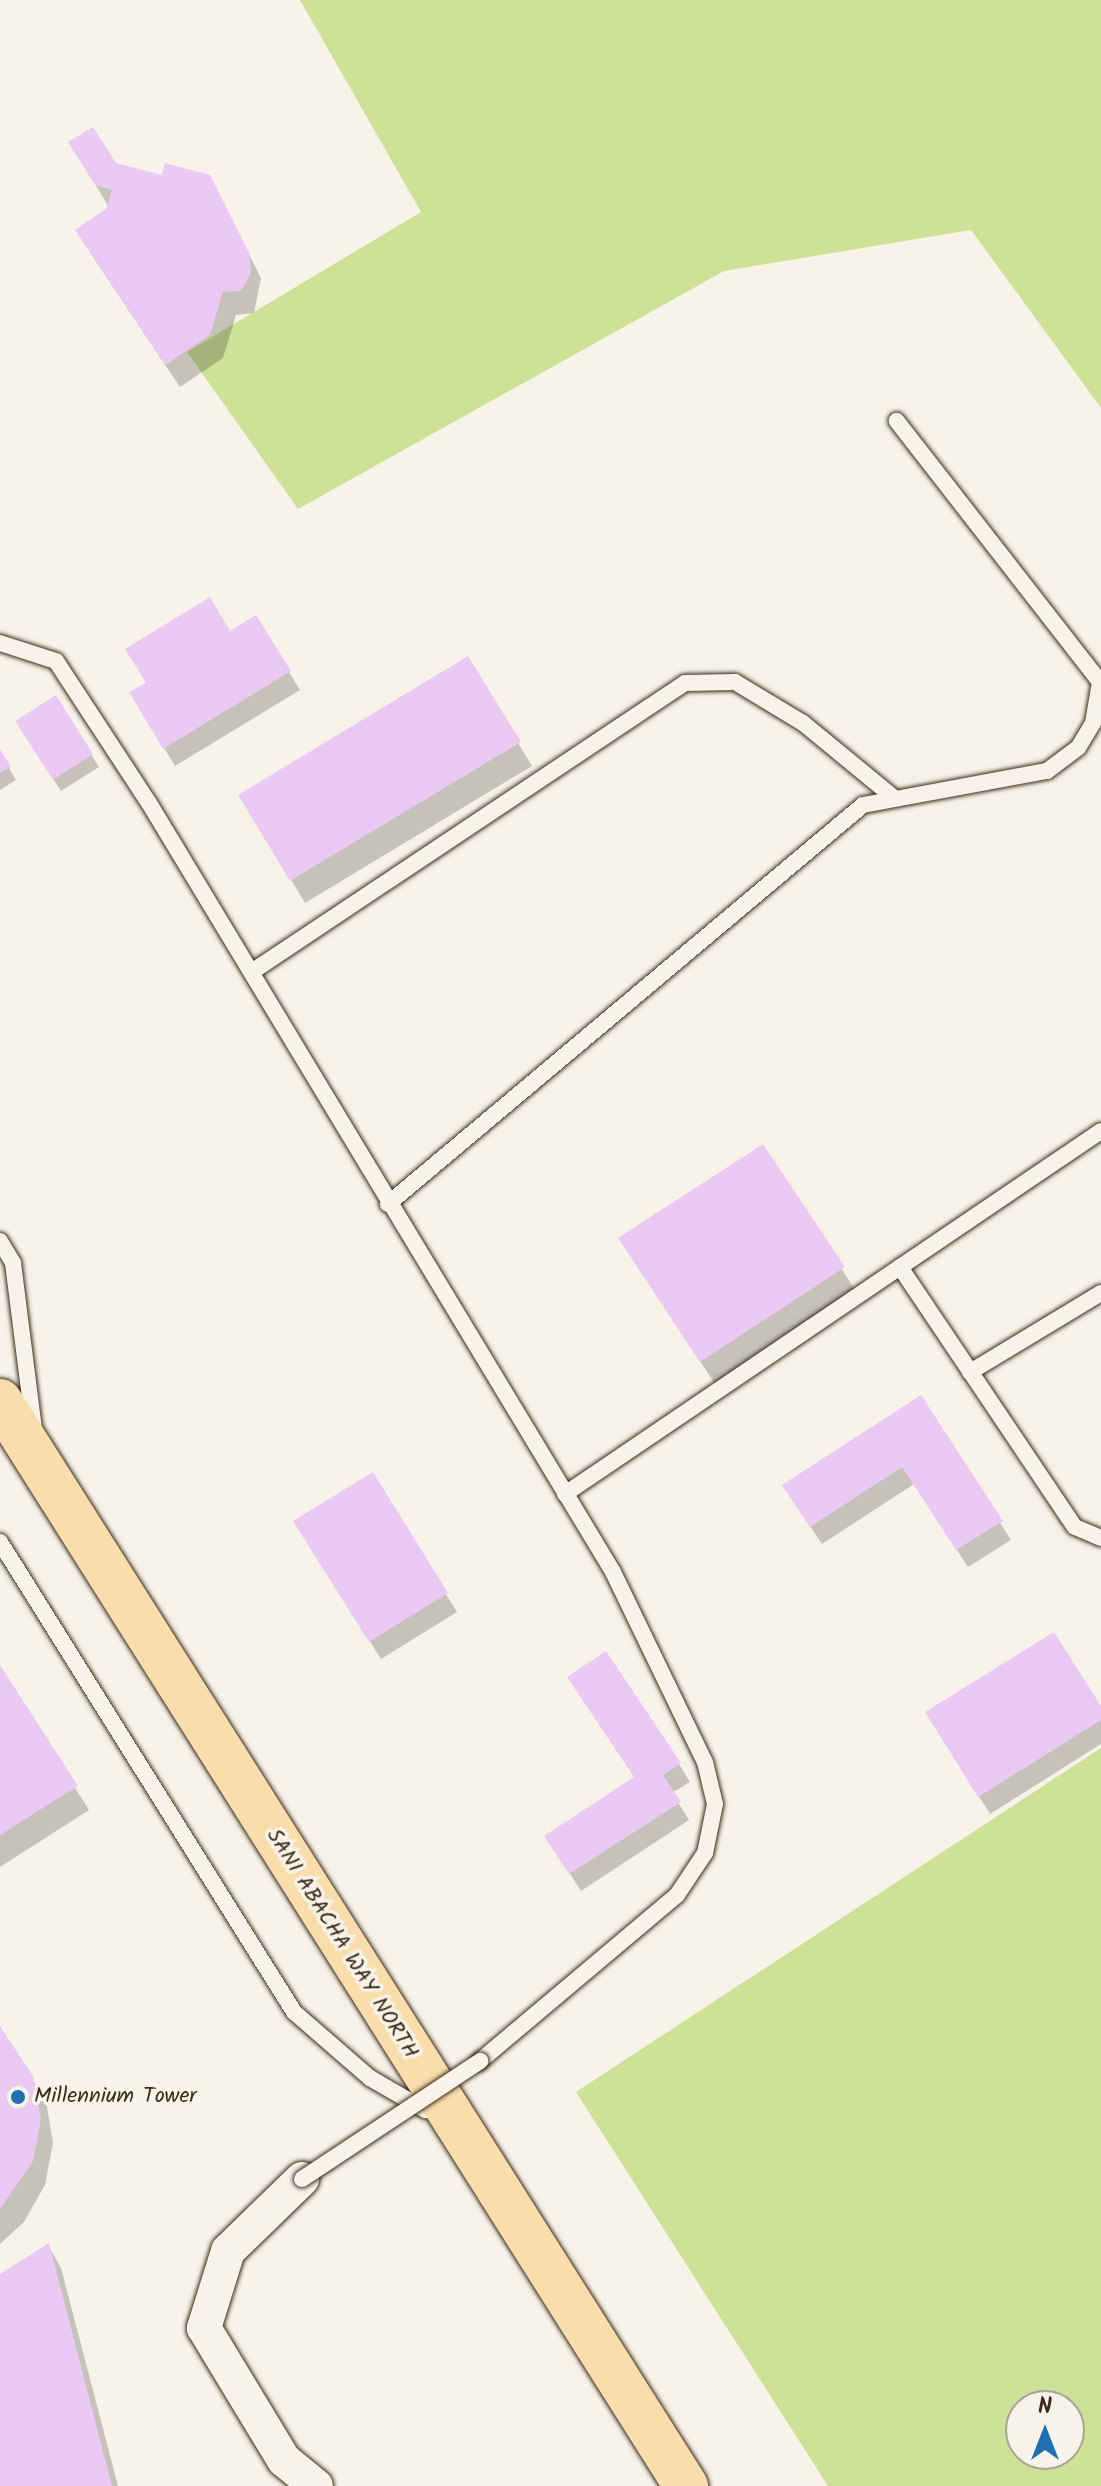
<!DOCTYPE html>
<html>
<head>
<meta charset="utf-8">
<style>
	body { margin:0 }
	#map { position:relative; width:1101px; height:2486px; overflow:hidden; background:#f7f3e8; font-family:Kalam,sans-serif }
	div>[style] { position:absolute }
	.green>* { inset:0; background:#cde297 }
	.shadow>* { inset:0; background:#0003 }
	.building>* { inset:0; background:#ebc9f5 }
	.roads { filter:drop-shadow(0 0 2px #3b2a1e) drop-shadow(0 0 2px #3b2a1e) }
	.lane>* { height:16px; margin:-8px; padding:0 8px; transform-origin:8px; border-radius:8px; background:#f7f3e8 }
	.street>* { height:34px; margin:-17px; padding:0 17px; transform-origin:17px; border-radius:17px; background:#f7f3e8 }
	.highway>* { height:44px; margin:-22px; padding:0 22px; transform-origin:22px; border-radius:22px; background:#f9deab }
	.bridges { filter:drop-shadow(0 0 2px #3b2a1e) drop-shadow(0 0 2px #3b2a1e) }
	.lane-bridge>* { height:16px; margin:-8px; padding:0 8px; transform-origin:8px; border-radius:8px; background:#f7f3e8 }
	.dots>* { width:22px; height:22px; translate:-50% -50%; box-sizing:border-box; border:4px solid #f7f3e8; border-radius:50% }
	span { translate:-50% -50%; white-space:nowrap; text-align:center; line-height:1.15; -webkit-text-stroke:7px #f7f3e8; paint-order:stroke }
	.street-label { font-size:22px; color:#3b2a1e }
	.poi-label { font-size:22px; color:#3b2a1e }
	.left { translate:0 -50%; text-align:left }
	.north { position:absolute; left:1005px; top:2390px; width:80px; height:80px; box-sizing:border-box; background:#f7f3e8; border:2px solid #aca397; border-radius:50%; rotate:0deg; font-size:22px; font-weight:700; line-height:32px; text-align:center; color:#3b2a1e }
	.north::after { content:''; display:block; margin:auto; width:28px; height:36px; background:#1f6fb2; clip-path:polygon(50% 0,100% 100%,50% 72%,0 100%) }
</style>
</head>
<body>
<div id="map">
	<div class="green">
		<i style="clip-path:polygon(300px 0,1101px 0,1101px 408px,971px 230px,724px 271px,298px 509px,187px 352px,421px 212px)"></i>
		<i style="clip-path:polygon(evenodd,1101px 1748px,1101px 2486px,828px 2486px,576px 2092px,1101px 1748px,1069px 2406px,1069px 2454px,1021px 2454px,1021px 2406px,1069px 2406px)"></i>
	</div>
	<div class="shadow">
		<i style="clip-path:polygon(114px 165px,163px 177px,209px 176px,261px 278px,254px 313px,236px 315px,223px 358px,180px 387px,91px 254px,109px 207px,84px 166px)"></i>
		<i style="clip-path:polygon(256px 618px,300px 690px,175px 766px,142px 711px)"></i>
		<i style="clip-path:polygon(467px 659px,532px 766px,305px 903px,254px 818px)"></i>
		<i style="clip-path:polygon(55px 698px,99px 767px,61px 791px,25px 734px)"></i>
		<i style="clip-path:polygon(0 753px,16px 780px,0 790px)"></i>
		<i style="clip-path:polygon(762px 1147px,856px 1291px,715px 1384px,634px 1261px)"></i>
		<i style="clip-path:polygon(921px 1398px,1011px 1540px,968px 1567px,914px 1484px,822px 1544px,795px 1504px)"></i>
		<i style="clip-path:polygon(372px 1475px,457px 1612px,381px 1659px,306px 1539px)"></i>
		<i style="clip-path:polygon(0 1669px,89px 1810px,0 1867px)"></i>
		<i style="clip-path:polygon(1101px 1710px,1101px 1744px,990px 1814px,938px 1731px)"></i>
		<i style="clip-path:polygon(679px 1764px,690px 1782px,672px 1793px,689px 1820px,581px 1891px,546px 1836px)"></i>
		<i style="clip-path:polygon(0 2029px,46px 2101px,53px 2143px,45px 2185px,24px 2222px,0 2244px)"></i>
		<i style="clip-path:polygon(48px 2245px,61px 2268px,118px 2486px,0 2486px,0 2276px)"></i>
	</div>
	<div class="building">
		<i style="clip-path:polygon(93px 127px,116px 163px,162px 175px,165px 163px,210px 175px,249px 253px,251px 272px,241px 291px,223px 292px,210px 335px,165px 365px,75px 230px,106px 209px,112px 190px,95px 185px,68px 142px)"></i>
		<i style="clip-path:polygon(210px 597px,230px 631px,256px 615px,291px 671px,163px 749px,129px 692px,146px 683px,125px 649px)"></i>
		<i style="clip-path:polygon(468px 656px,521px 742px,290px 881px,238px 795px)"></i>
		<i style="clip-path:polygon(56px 695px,93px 754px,53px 780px,15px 721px)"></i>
		<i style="clip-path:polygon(0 749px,11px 767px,0 773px)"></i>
		<i style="clip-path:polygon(763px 1144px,845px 1267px,700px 1362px,618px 1238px)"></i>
		<i style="clip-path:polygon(921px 1395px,1003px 1521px,956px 1550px,902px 1467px,810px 1527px,782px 1485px)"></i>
		<i style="clip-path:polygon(373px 1472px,448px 1593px,369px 1642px,293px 1521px)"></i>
		<i style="clip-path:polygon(1054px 1632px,1101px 1706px,1101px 1720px,978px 1797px,925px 1712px)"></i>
		<i style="clip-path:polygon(606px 1651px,681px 1763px,663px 1775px,681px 1802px,569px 1874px,544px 1836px,634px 1777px,567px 1677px)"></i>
		<i style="clip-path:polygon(0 1665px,78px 1786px,0 1835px)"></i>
		<i style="clip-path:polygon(0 2026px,33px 2076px,41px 2119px,33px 2161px,0 2209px)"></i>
		<i style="clip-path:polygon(49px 2243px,112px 2486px,0 2486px,0 2274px)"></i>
	</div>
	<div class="roads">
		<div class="lane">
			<i style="left:0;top:643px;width:59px;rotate:17.8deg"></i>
			<i style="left:56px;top:661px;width:170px;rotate:56.8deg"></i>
			<i style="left:149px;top:803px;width:898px;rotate:58.89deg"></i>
			<i style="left:613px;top:1572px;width:211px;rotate:64.2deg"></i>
			<i style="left:705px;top:1762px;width:43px;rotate:76.6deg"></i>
			<i style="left:715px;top:1804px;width:50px;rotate:101.5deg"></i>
			<i style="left:705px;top:1853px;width:50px;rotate:123.7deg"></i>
			<i style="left:677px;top:1895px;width:258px;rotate:139.9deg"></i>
			<i style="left:253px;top:971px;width:519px;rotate:-33.69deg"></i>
			<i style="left:685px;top:683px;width:50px;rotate:-1.1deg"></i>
			<i style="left:735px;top:682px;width:79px;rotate:31.1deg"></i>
			<i style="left:803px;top:723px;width:117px;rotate:39.4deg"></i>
			<i style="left:388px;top:1204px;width:620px;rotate:-40.03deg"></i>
			<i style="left:863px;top:805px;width:187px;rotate:-10.5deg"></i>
			<i style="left:1047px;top:771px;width:39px;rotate:-37deg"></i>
			<i style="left:1078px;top:748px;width:29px;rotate:-59deg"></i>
			<i style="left:1093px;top:723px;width:42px;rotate:-80.3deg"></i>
			<i style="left:1100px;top:682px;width:331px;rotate:-127.9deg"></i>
			<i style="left:0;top:1241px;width:26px;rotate:59deg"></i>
			<i style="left:13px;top:1263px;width:167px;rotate:82.8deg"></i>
			<i style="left:900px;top:1267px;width:313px;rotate:56.1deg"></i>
			<i style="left:1075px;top:1527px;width:28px;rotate:23deg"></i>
			<i style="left:970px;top:1372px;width:153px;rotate:-31.1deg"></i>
			<i style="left:565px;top:1494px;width:647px;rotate:-34.11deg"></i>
			<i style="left:0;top:1542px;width:554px;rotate:57.97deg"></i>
			<i style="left:294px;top:2012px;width:101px;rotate:41deg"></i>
			<i style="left:370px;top:2078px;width:64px;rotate:30.2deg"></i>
		</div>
		<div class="street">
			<i style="left:302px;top:2179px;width:103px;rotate:135.8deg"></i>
			<i style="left:228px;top:2251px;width:81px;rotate:107.3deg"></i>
			<i style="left:204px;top:2328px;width:154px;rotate:58.8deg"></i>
			<i style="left:284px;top:2460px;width:41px;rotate:39.1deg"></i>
		</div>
		<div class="highway">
			<i style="left:0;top:1401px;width:1284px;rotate:57.7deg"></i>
		</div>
	</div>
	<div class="bridges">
		<div class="lane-bridge">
			<i style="left:302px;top:2179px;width:214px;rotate:-33.5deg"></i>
		</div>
	</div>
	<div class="dots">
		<i style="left:18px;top:2097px;background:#1f6fb2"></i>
	</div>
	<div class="street-label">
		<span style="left:342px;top:1944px;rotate:58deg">SANI ABACHA WAY NORTH</span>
	</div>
	<div class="poi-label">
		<span class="left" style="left:34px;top:2097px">Millennium Tower</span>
	</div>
	<div class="north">N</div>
</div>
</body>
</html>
